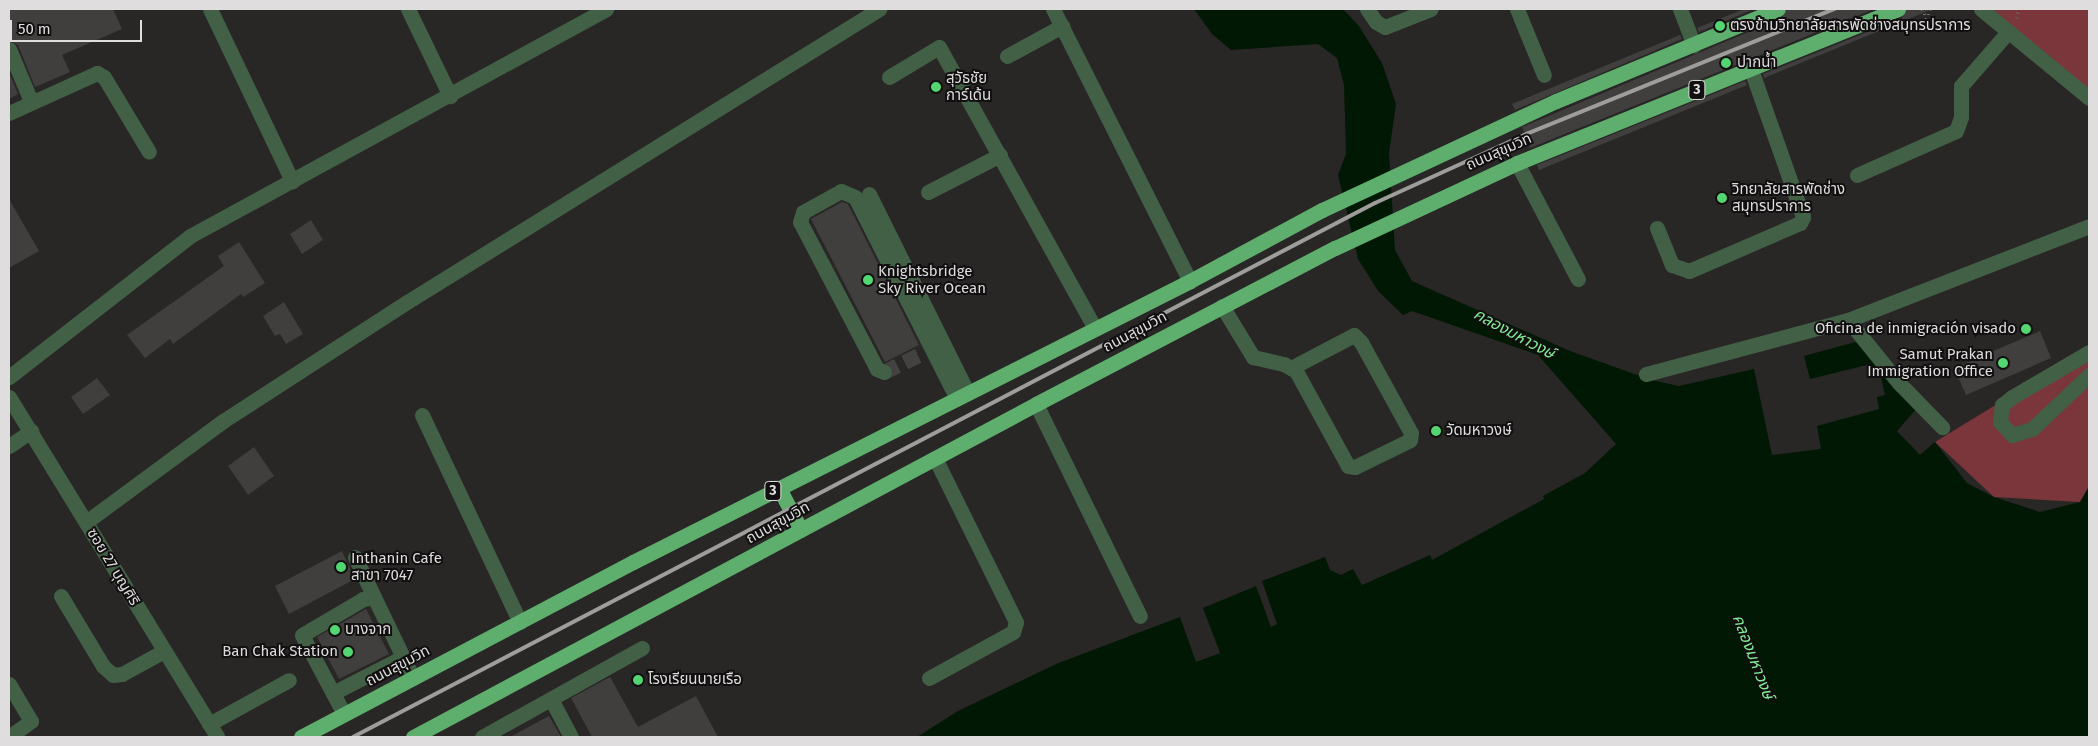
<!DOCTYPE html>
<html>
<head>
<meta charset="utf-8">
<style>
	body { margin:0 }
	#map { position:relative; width:2098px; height:746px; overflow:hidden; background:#292626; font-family:"Fira Sans","Noto Sans Thai",sans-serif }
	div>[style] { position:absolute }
	.green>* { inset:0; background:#7b363b }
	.water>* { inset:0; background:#011805 }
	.building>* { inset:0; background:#413e3e }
	.minor-tunnel>* { height:15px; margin-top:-7.5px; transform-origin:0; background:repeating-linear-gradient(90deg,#444141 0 15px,transparent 0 23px) }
	.path>* { height:3px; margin-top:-1.5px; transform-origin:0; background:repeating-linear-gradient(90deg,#716e6e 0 1px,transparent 0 5px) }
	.minor>* { height:15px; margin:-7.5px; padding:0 7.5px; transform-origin:7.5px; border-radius:7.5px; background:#416046 }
	.highway>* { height:15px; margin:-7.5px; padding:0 7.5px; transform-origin:7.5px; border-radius:7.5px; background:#5eaf6d }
	.rail>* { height:4px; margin:-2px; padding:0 2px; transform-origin:2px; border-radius:2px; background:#9f9c9c }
	.dots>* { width:14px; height:14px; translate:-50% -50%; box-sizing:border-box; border:2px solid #110f0f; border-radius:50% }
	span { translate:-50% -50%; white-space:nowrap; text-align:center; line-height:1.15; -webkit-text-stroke:4px #110f0f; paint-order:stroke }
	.shield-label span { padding:1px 4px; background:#110f0f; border:1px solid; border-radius:4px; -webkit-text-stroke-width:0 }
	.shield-label { font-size:14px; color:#dfdddd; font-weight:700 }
	.poi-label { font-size:15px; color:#dfdddd }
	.left { translate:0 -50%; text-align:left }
	.right { translate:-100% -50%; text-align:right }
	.street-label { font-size:15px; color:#dfdddd }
	.water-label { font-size:16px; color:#82ec96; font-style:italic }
	.frame { position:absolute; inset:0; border:10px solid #dfdddd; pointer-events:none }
	.scale { position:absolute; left:10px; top:20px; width:132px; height:22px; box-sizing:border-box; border:2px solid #dfdddd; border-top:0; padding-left:6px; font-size:15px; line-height:18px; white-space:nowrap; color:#dfdddd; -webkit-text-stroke:4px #110f0f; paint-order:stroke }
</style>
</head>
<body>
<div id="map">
	<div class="green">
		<i style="clip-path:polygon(1983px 9px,2089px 9px,2089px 97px)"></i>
		<i style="clip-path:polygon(2089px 348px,2089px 488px,2080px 502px,1994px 497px,1935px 442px)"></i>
	</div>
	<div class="water">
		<i style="clip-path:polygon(1194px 9px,1343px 9px,1359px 26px,1382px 63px,1396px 104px,1389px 153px,1395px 250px,1412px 281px,1570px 351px,1651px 380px,1679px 386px,1754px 369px,1772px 455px,1821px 449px,1817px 426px,1879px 409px,1877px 397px,1885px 395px,1880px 373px,1873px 374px,1871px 364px,1810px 379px,1804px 356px,1859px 341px,1918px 407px,1897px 431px,1920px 455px,1935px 442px,1967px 483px,1994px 497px,2040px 512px,2080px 502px,2089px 486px,2089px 737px,917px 737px,958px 711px,1056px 664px,1180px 617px,1196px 662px,1220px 653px,1203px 608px,1256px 586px,1271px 627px,1277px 624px,1262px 581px,1325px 557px,1330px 570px,1341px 575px,1353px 569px,1362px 585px,1430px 555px,1432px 560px,1544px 499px,1543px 496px,1585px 473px,1616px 444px,1538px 355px,1412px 311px,1403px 315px,1378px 291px,1358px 259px,1338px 175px,1346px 154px,1344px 85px,1337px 58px,1318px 44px,1231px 50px,1212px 34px)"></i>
	</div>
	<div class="building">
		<i style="clip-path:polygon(9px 9px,113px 9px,122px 29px,62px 55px,70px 72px,35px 87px,18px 45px,9px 40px)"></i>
		<i style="clip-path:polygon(1744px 9px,1754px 9px,1699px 32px,1697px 28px)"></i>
		<i style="clip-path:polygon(1787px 9px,1874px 9px,1530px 148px,1522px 127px,1782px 18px)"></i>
		<i style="clip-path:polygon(1907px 9px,1933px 9px,1764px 78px,1763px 74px,1902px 18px)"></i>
		<i style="clip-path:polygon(1680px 35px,1682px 39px,1515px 110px,1512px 104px)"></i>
		<i style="clip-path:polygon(9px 72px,18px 94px,9px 99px)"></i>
		<i style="clip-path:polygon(1745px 81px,1747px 85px,1539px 170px,1537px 165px)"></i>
		<i style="clip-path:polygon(9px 199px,39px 251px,9px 268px)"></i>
		<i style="clip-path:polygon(842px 202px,848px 204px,919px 345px,885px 362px,811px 219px)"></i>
		<i style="clip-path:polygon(311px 220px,323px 240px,302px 254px,290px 234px)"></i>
		<i style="clip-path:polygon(239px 242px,265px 283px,243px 297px,241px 294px,173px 344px,170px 339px,145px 358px,127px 335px,224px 266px,218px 256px)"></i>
		<i style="clip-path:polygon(284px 302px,303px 334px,286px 344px,280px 334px,275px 336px,263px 316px)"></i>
		<i style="clip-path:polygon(2040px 331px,2051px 358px,1966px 395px,1954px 368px)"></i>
		<i style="clip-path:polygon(97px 378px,110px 395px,83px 414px,71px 397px)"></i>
		<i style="clip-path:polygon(254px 447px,274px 476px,248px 495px,228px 466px)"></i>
		<i style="clip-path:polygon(342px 551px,355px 579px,289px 614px,275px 586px)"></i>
		<i style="clip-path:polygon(366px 609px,389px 654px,339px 679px,317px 637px)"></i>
		<i style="clip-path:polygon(610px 677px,638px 727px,696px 696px,718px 737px,592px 737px,571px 698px)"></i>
		<i style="clip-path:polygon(549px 716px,561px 737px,510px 737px)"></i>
	</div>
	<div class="minor-tunnel">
		<i style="left:884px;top:372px;width:39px;rotate:-26deg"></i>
	</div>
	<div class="path">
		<i style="left:1922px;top:9px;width:10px;rotate:66deg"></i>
		<i style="left:2017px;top:18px;width:9px;rotate:-84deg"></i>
		<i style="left:1926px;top:19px;width:11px;rotate:-68deg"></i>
	</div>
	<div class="minor">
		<i style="left:210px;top:9px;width:191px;rotate:64.5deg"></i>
		<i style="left:408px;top:9px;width:97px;rotate:64.2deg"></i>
		<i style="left:1053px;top:9px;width:305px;rotate:63.3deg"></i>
		<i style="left:1367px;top:9px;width:16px;rotate:55deg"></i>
		<i style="left:1376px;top:22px;width:10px;rotate:29deg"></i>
		<i style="left:1385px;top:27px;width:49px;rotate:-21.4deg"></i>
		<i style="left:1517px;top:9px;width:71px;rotate:67.8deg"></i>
		<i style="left:1680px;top:9px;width:39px;rotate:69deg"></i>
		<i style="left:1981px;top:9px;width:140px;rotate:39.5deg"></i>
		<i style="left:9px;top:49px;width:56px;rotate:67.1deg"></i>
		<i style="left:1007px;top:56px;width:63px;rotate:-28.6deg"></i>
		<i style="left:889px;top:77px;width:58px;rotate:-31deg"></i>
		<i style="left:939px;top:47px;width:322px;rotate:61deg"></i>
		<i style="left:9px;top:113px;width:97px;rotate:-24.4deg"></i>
		<i style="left:97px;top:73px;width:8px;rotate:30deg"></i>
		<i style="left:104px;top:77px;width:87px;rotate:59deg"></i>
		<i style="left:1517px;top:163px;width:131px;rotate:62.3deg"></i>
		<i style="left:1857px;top:175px;width:108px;rotate:-24deg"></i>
		<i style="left:1956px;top:131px;width:15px;rotate:-70deg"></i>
		<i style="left:1961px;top:117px;width:31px;rotate:-90deg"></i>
		<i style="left:1961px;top:86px;width:70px;rotate:-49deg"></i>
		<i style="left:928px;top:192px;width:81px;rotate:-27.2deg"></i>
		<i style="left:869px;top:194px;width:222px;rotate:63.6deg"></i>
		<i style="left:1657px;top:228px;width:40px;rotate:68deg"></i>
		<i style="left:1672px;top:265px;width:18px;rotate:19deg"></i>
		<i style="left:1689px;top:271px;width:121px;rotate:-23.4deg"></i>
		<i style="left:1800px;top:223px;width:7px;rotate:-63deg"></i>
		<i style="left:1803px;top:217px;width:157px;rotate:-109.4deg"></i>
		<i style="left:1222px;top:306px;width:60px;rotate:58.7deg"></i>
		<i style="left:1253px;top:357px;width:32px;rotate:13deg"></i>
		<i style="left:1284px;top:364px;width:8px;rotate:30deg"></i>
		<i style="left:1291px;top:368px;width:6px;rotate:31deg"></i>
		<i style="left:1296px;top:371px;width:108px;rotate:61.3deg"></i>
		<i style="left:1348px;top:466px;width:7px;rotate:8deg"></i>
		<i style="left:1355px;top:467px;width:61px;rotate:-26.1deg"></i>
		<i style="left:1410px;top:440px;width:7px;rotate:-82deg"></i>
		<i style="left:1411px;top:433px;width:104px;rotate:-118.8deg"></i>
		<i style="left:1361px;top:342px;width:10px;rotate:-135deg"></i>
		<i style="left:1354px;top:335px;width:71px;rotate:152.4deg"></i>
		<i style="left:1848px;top:320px;width:81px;rotate:51deg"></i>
		<i style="left:1899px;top:383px;width:62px;rotate:45.7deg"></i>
		<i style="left:2089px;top:352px;width:89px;rotate:149.7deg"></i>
		<i style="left:2012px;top:397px;width:13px;rotate:141deg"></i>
		<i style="left:2002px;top:405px;width:17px;rotate:97deg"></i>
		<i style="left:2000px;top:422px;width:18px;rotate:47deg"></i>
		<i style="left:2012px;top:435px;width:21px;rotate:-17deg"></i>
		<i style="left:2032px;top:429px;width:79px;rotate:-43.5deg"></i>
		<i style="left:884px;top:372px;width:8px;rotate:-157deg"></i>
		<i style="left:877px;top:369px;width:166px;rotate:-117.6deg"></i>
		<i style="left:800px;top:222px;width:10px;rotate:-73deg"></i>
		<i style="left:803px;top:212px;width:43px;rotate:-28.9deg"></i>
		<i style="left:841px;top:191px;width:15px;rotate:23deg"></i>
		<i style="left:855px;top:197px;width:226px;rotate:63.2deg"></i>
		<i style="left:1646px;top:374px;width:209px;rotate:-15deg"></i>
		<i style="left:1848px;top:320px;width:259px;rotate:-21.3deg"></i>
		<i style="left:9px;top:377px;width:229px;rotate:-37.9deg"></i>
		<i style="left:190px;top:236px;width:474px;rotate:-28.6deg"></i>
		<i style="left:9px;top:397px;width:399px;rotate:58.5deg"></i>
		<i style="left:1036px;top:404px;width:236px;rotate:63.9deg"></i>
		<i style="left:422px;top:415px;width:229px;rotate:64.7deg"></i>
		<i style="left:9px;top:446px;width:27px;rotate:-34deg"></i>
		<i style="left:86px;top:522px;width:170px;rotate:-36.4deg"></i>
		<i style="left:223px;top:421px;width:219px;rotate:-32.9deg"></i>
		<i style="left:407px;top:302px;width:556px;rotate:-31.83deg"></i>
		<i style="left:355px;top:557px;width:44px;rotate:64.6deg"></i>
		<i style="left:61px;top:596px;width:82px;rotate:59deg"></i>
		<i style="left:103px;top:666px;width:13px;rotate:42deg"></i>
		<i style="left:113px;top:675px;width:9px;rotate:-6deg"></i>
		<i style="left:122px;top:674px;width:48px;rotate:-28.7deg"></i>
		<i style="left:929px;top:678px;width:96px;rotate:-28.7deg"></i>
		<i style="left:1013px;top:632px;width:10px;rotate:-73deg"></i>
		<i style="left:1016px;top:622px;width:183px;rotate:-116.3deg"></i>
		<i style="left:9px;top:684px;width:43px;rotate:59.3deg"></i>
		<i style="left:31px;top:721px;width:27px;rotate:144deg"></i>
		<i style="left:333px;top:693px;width:79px;rotate:-27.2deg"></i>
		<i style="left:551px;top:699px;width:43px;rotate:62.2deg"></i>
		<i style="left:344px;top:714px;width:89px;rotate:-118deg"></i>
		<i style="left:302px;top:635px;width:71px;rotate:-30.5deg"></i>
		<i style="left:363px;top:599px;width:11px;rotate:-10deg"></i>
		<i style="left:374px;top:597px;width:90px;rotate:64.3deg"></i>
		<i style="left:209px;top:724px;width:91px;rotate:-28.8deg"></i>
		<i style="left:482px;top:737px;width:183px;rotate:-29.1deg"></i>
	</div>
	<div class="highway">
		<i style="left:779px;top:488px;width:47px;rotate:62.4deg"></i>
		<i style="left:301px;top:737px;width:375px;rotate:-27.8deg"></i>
		<i style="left:633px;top:562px;width:624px;rotate:-26.77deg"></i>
		<i style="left:1190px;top:281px;width:150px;rotate:-28.3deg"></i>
		<i style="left:1322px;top:210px;width:258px;rotate:-25deg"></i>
		<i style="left:1556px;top:101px;width:240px;rotate:-22.5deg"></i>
		<i style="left:413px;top:737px;width:706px;rotate:-28.12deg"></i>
		<i style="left:1036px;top:404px;width:337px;rotate:-27.6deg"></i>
		<i style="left:1335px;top:248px;width:201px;rotate:-25deg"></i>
		<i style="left:1517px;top:163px;width:411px;rotate:-22deg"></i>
	</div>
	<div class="rail">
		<i style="left:353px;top:737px;width:1153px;rotate:-27.59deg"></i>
		<i style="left:1375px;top:203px;width:164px;rotate:-24.5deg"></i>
		<i style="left:1524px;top:135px;width:335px;rotate:-22.1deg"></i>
	</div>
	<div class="dots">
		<i style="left:1720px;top:26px;background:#53d672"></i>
		<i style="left:1726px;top:63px;background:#53d672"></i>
		<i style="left:936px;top:87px;background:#53d672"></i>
		<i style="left:1722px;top:198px;background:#53d672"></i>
		<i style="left:868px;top:280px;background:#53d672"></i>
		<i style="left:2026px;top:329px;background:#53d672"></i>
		<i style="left:2003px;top:363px;background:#53d672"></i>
		<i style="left:1436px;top:431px;background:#53d672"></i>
		<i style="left:341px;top:567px;background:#53d672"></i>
		<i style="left:335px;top:630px;background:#53d672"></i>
		<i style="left:348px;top:652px;background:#53d672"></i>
		<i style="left:638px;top:680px;background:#53d672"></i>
	</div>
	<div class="shield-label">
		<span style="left:1697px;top:90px">3</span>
		<span style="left:773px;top:491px">3</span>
	</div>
	<div class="poi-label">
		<span class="left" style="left:1730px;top:26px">ตรงข้ามวิทยาลัยสารพัดช่างสมุทรปราการ</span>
		<span class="left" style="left:1737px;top:63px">ปากน้ำ</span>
		<span class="left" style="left:946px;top:87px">สุวัธชัย<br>การ์เด้น</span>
		<span class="left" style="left:1732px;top:198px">วิทยาลัยสารพัดช่าง<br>สมุทรปราการ</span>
		<span class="left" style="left:878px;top:280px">Knightsbridge<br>Sky River Ocean</span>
		<span class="right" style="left:2016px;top:329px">Oficina de inmigración visado</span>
		<span class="right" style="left:1993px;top:363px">Samut Prakan<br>Immigration Office</span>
		<span class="left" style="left:1446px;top:431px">วัดมหาวงษ์</span>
		<span class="left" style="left:351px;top:567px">Inthanin Cafe<br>สาขา 7047</span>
		<span class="left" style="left:345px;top:630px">บางจาก</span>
		<span class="right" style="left:338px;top:652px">Ban Chak Station</span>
		<span class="left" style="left:648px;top:680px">โรงเรียนนายเรือ</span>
	</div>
	<div class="street-label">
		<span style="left:1499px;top:152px;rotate:-24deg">ถนนสุขุมวิท</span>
		<span style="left:1135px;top:332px;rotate:-28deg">ถนนสุขุมวิท</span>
		<span style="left:778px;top:523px;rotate:-29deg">ถนนสุขุมวิท</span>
		<span style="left:113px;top:567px;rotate:59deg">ซอย 27 บุญศิริ</span>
		<span style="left:398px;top:666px;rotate:-28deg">ถนนสุขุมวิท</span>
	</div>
	<div class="water-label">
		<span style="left:1514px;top:334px;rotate:28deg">คลองมหาวงษ์</span>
		<span style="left:1753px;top:657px;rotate:69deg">คลองมหาวงษ์</span>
	</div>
	<div class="frame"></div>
	<div class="scale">50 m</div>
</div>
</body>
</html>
